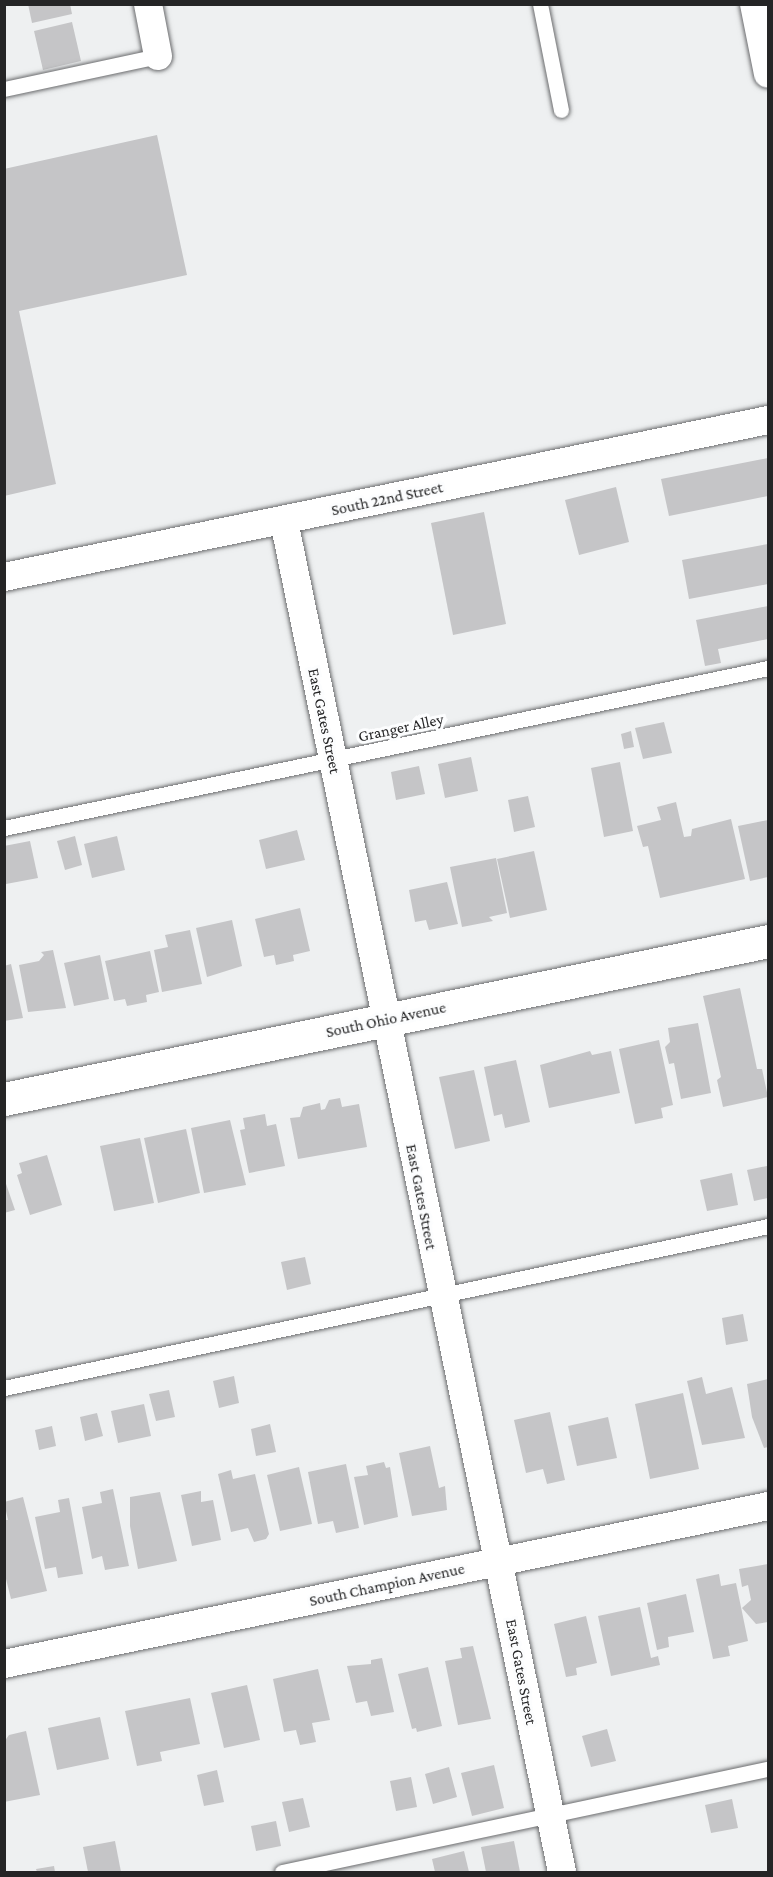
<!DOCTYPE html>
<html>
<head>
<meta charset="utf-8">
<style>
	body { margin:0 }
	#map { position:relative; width:773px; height:1877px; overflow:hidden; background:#eef0f1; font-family:"Crimson Pro",serif }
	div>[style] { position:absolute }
	.building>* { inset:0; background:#c5c5c7 }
	.roads { filter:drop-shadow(0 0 2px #6b6c6e) drop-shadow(0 0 2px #6b6c6e) }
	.lane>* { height:15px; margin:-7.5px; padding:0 7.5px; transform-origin:7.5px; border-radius:7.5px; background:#fff }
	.street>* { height:28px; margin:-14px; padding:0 14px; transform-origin:14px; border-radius:14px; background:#fff }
	.secondary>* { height:33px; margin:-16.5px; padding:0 16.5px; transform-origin:16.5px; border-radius:16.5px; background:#fff }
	span { translate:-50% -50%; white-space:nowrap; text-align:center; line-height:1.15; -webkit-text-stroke:6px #fcfdfe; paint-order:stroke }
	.street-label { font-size:16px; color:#252526 }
	.frame { position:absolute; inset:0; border:6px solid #252526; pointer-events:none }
</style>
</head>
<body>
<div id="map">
	<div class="building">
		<i style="clip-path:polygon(28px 4px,70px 4px,72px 14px,32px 23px)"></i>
		<i style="clip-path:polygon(72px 22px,81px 61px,43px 70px,34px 31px)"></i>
		<i style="clip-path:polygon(157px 135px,187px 275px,19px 311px,56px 484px,4px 496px,4px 169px)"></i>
		<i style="clip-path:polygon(768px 458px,768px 496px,669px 516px,661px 479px)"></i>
		<i style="clip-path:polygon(616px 487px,629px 542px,579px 555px,565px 500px)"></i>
		<i style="clip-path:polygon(484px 512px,506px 624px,453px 635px,431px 523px)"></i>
		<i style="clip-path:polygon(768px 544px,768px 584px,689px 599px,682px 560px)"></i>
		<i style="clip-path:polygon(768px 606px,768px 639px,718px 649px,721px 663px,705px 666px,696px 620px)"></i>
		<i style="clip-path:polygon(664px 722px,672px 753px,643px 759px,635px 728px)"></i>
		<i style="clip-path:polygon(631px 731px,634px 747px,624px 749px,621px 734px)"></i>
		<i style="clip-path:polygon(471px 757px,478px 791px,445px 798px,438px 764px)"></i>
		<i style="clip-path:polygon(620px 762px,633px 831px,604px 837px,591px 768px)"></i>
		<i style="clip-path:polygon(419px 766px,425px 794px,396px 800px,391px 772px)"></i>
		<i style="clip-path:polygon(528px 796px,535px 827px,514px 832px,508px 800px)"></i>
		<i style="clip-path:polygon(676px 802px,684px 837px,691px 836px,692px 829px,731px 819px,745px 879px,660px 898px,648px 846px,643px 847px,637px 826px,661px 820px,657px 807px)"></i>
		<i style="clip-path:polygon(768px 820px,768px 877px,750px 881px,738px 826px)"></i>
		<i style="clip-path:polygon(297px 830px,305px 860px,266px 869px,259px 840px)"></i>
		<i style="clip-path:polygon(75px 836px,82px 865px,65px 870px,57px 841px)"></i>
		<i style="clip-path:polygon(117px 836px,125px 870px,92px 878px,84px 844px)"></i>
		<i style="clip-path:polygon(30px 841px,38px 878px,6px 884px,4px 846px)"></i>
		<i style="clip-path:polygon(534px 851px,547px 910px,510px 918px,497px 859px)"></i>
		<i style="clip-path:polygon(496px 858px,507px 913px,489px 917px,493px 921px,462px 927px,450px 867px)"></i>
		<i style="clip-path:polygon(447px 882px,458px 924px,429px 930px,426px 920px,415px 922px,409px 890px)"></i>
		<i style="clip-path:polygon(300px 908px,310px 951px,293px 955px,294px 961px,276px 965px,274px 955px,264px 957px,255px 919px)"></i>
		<i style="clip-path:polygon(232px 920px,242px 966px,207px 977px,196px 928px)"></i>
		<i style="clip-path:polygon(190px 930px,202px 984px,162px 992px,154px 950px,168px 947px,165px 935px)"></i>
		<i style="clip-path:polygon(53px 950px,66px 1008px,28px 1012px,19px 965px,39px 961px,44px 955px,41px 952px)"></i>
		<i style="clip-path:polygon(150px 951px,159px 992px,146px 995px,147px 1002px,127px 1006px,125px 999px,114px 1001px,105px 961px)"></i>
		<i style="clip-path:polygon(100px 955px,109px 999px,74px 1006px,64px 963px)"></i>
		<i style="clip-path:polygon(11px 964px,23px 1018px,4px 1021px,4px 966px)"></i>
		<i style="clip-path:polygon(740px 988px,757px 1069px,762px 1069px,768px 1097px,723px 1107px,717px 1080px,721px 1077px,703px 996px)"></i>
		<i style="clip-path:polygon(698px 1023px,711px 1093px,681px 1099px,674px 1063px,669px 1064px,665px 1047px,670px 1042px,668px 1028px)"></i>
		<i style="clip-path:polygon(659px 1040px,673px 1105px,661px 1108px,663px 1118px,635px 1124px,619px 1049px)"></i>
		<i style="clip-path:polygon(590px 1051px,592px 1055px,611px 1051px,620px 1093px,549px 1108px,540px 1065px)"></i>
		<i style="clip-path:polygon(516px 1060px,530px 1122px,505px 1128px,502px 1114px,494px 1116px,484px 1067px)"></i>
		<i style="clip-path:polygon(474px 1070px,490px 1141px,455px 1149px,439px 1077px)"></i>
		<i style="clip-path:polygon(340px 1098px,342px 1107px,359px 1104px,367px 1147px,298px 1159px,290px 1118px,300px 1117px,303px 1107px,320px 1103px,321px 1110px,325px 1109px,329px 1100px)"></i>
		<i style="clip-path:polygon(265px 1114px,267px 1126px,276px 1124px,285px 1166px,249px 1173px,240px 1130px,245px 1129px,243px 1118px)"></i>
		<i style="clip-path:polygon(230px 1120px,246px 1185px,204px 1193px,191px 1128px)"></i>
		<i style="clip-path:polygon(186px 1129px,200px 1193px,158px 1203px,144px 1138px)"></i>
		<i style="clip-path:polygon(140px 1138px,154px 1203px,114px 1211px,100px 1146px)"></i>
		<i style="clip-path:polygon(47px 1155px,62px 1205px,30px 1215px,17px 1175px,22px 1173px,19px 1163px)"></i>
		<i style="clip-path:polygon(767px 1166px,768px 1198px,754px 1201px,747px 1170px)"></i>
		<i style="clip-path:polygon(732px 1173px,738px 1205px,707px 1211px,700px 1180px)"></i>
		<i style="clip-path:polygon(4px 1178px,15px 1210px,4px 1213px)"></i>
		<i style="clip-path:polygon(305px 1257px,311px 1284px,287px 1290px,281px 1262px)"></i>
		<i style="clip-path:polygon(743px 1314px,748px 1341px,726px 1345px,722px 1318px)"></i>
		<i style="clip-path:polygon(234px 1376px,239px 1403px,219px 1408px,213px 1381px)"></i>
		<i style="clip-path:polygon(702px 1377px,706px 1394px,732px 1387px,745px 1438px,702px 1445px,687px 1381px)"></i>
		<i style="clip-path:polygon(768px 1379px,768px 1447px,764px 1448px,752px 1417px,747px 1384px)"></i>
		<i style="clip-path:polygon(169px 1390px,175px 1417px,156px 1421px,149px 1394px)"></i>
		<i style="clip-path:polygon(683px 1393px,699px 1469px,650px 1479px,635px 1404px)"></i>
		<i style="clip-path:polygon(144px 1404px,151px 1436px,118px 1443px,111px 1411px)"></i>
		<i style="clip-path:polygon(550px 1412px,565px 1480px,547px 1484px,543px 1469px,526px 1473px,514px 1420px)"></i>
		<i style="clip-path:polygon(97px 1413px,103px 1436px,85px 1441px,80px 1417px)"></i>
		<i style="clip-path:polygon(608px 1417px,617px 1458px,577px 1466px,568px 1426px)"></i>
		<i style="clip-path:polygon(270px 1424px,276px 1452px,256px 1456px,251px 1429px)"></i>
		<i style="clip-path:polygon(52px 1426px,56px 1446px,39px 1450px,35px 1430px)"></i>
		<i style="clip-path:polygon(430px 1446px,439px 1488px,445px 1486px,447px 1510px,412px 1516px,399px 1453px)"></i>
		<i style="clip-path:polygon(384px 1462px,386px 1468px,390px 1467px,398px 1517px,364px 1525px,354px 1477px,368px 1475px,366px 1466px)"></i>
		<i style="clip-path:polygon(346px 1464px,359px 1528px,336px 1533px,333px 1521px,318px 1524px,308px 1472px)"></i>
		<i style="clip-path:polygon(299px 1467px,312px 1524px,280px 1531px,267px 1475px)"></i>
		<i style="clip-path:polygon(231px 1470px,233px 1479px,255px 1474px,269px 1534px,266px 1539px,254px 1542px,248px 1528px,231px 1532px,218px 1474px)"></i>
		<i style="clip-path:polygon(113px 1489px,129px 1566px,105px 1570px,102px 1556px,92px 1559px,82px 1507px,102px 1503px,100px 1492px)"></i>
		<i style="clip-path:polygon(201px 1491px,201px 1502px,213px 1500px,221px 1540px,192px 1546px,181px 1495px)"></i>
		<i style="clip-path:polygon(160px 1492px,177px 1561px,138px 1569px,130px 1526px,130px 1497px)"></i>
		<i style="clip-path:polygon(23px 1497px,47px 1591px,11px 1599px,4px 1571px,4px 1520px,8px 1520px,4px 1502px)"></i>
		<i style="clip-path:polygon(69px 1498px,83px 1574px,58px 1578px,56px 1567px,45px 1569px,35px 1517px,60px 1512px,58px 1500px)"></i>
		<i style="clip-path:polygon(768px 1564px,768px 1622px,756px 1624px,742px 1608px,751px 1600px,748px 1585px,742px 1587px,739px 1569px)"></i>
		<i style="clip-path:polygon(719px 1574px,721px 1586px,736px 1583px,748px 1641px,728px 1646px,730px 1656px,713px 1659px,696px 1579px)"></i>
		<i style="clip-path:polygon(686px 1594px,694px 1632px,668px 1637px,669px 1647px,657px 1650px,647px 1603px)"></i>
		<i style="clip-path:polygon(640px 1607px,651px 1658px,658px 1656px,660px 1665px,611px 1676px,598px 1616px)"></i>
		<i style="clip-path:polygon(586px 1616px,597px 1663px,576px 1668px,577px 1675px,566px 1677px,554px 1624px)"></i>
		<i style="clip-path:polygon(473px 1646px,491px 1719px,458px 1725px,445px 1661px,462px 1658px,460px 1648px)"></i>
		<i style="clip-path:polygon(382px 1658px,394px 1712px,371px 1716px,367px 1701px,356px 1703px,347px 1666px,371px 1664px,371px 1660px)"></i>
		<i style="clip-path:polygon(428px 1667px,442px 1726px,417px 1732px,416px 1728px,412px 1729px,398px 1674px)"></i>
		<i style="clip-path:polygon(318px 1669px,330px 1720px,312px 1723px,316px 1742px,300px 1745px,296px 1730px,284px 1732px,273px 1679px)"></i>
		<i style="clip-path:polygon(247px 1685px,260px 1740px,224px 1748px,211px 1693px)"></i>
		<i style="clip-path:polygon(190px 1698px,200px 1744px,160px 1752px,162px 1761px,137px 1766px,125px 1711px)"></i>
		<i style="clip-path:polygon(100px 1717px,109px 1759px,57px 1770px,48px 1728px)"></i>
		<i style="clip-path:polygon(607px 1729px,616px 1761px,591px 1767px,582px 1736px)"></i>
		<i style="clip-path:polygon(26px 1731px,40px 1795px,4px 1802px,4px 1742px,9px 1735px)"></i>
		<i style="clip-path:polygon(494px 1765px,504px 1808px,472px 1816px,461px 1773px)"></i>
		<i style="clip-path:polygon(449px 1767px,457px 1797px,433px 1804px,425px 1774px)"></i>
		<i style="clip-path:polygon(217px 1770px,224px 1802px,204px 1806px,197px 1775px)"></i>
		<i style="clip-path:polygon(411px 1777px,417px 1807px,396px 1811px,390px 1781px)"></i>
		<i style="clip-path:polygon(303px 1798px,310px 1827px,289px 1832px,282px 1802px)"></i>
		<i style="clip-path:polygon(732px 1799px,738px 1828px,711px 1833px,705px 1805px)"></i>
		<i style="clip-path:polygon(276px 1821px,281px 1846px,256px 1851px,251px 1826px)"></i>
		<i style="clip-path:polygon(115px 1841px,121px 1872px,88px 1872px,83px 1847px)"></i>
		<i style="clip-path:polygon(514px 1841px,520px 1872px,486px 1872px,481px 1847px)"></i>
		<i style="clip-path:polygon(464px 1851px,469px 1872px,435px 1872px,432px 1859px)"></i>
		<i style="clip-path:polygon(54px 1866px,55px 1872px,37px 1872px,36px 1869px)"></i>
	</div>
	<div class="roads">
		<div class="lane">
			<i style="left:540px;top:4px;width:108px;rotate:78.8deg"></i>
			<i style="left:4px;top:89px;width:157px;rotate:-12.1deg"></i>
			<i style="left:4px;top:828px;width:781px;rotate:-11.83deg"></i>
			<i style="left:4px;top:1388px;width:781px;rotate:-11.97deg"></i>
			<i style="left:282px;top:1872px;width:497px;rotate:-12deg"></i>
		</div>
		<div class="street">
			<i style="left:148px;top:4px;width:53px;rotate:79.1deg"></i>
			<i style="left:754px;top:4px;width:71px;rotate:78.7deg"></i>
			<i style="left:284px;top:521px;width:1379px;rotate:78.37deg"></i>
			<i style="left:4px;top:577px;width:780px;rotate:-11.61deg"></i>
			<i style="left:4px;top:1664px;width:780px;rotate:-11.68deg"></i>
		</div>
		<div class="secondary">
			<i style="left:4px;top:1099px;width:780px;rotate:-11.68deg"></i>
		</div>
	</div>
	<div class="street-label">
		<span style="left:387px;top:499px;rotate:-12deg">South 22nd Street</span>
		<span style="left:324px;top:721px;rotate:78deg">East Gates Street</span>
		<span style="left:401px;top:728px;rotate:-12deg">Granger Alley</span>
		<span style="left:386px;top:1020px;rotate:-12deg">South Ohio Avenue</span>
		<span style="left:421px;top:1197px;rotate:79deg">East Gates Street</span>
		<span style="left:387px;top:1585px;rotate:-12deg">South Champion Avenue</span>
		<span style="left:521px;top:1672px;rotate:79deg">East Gates Street</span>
	</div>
	<div class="frame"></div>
</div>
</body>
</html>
